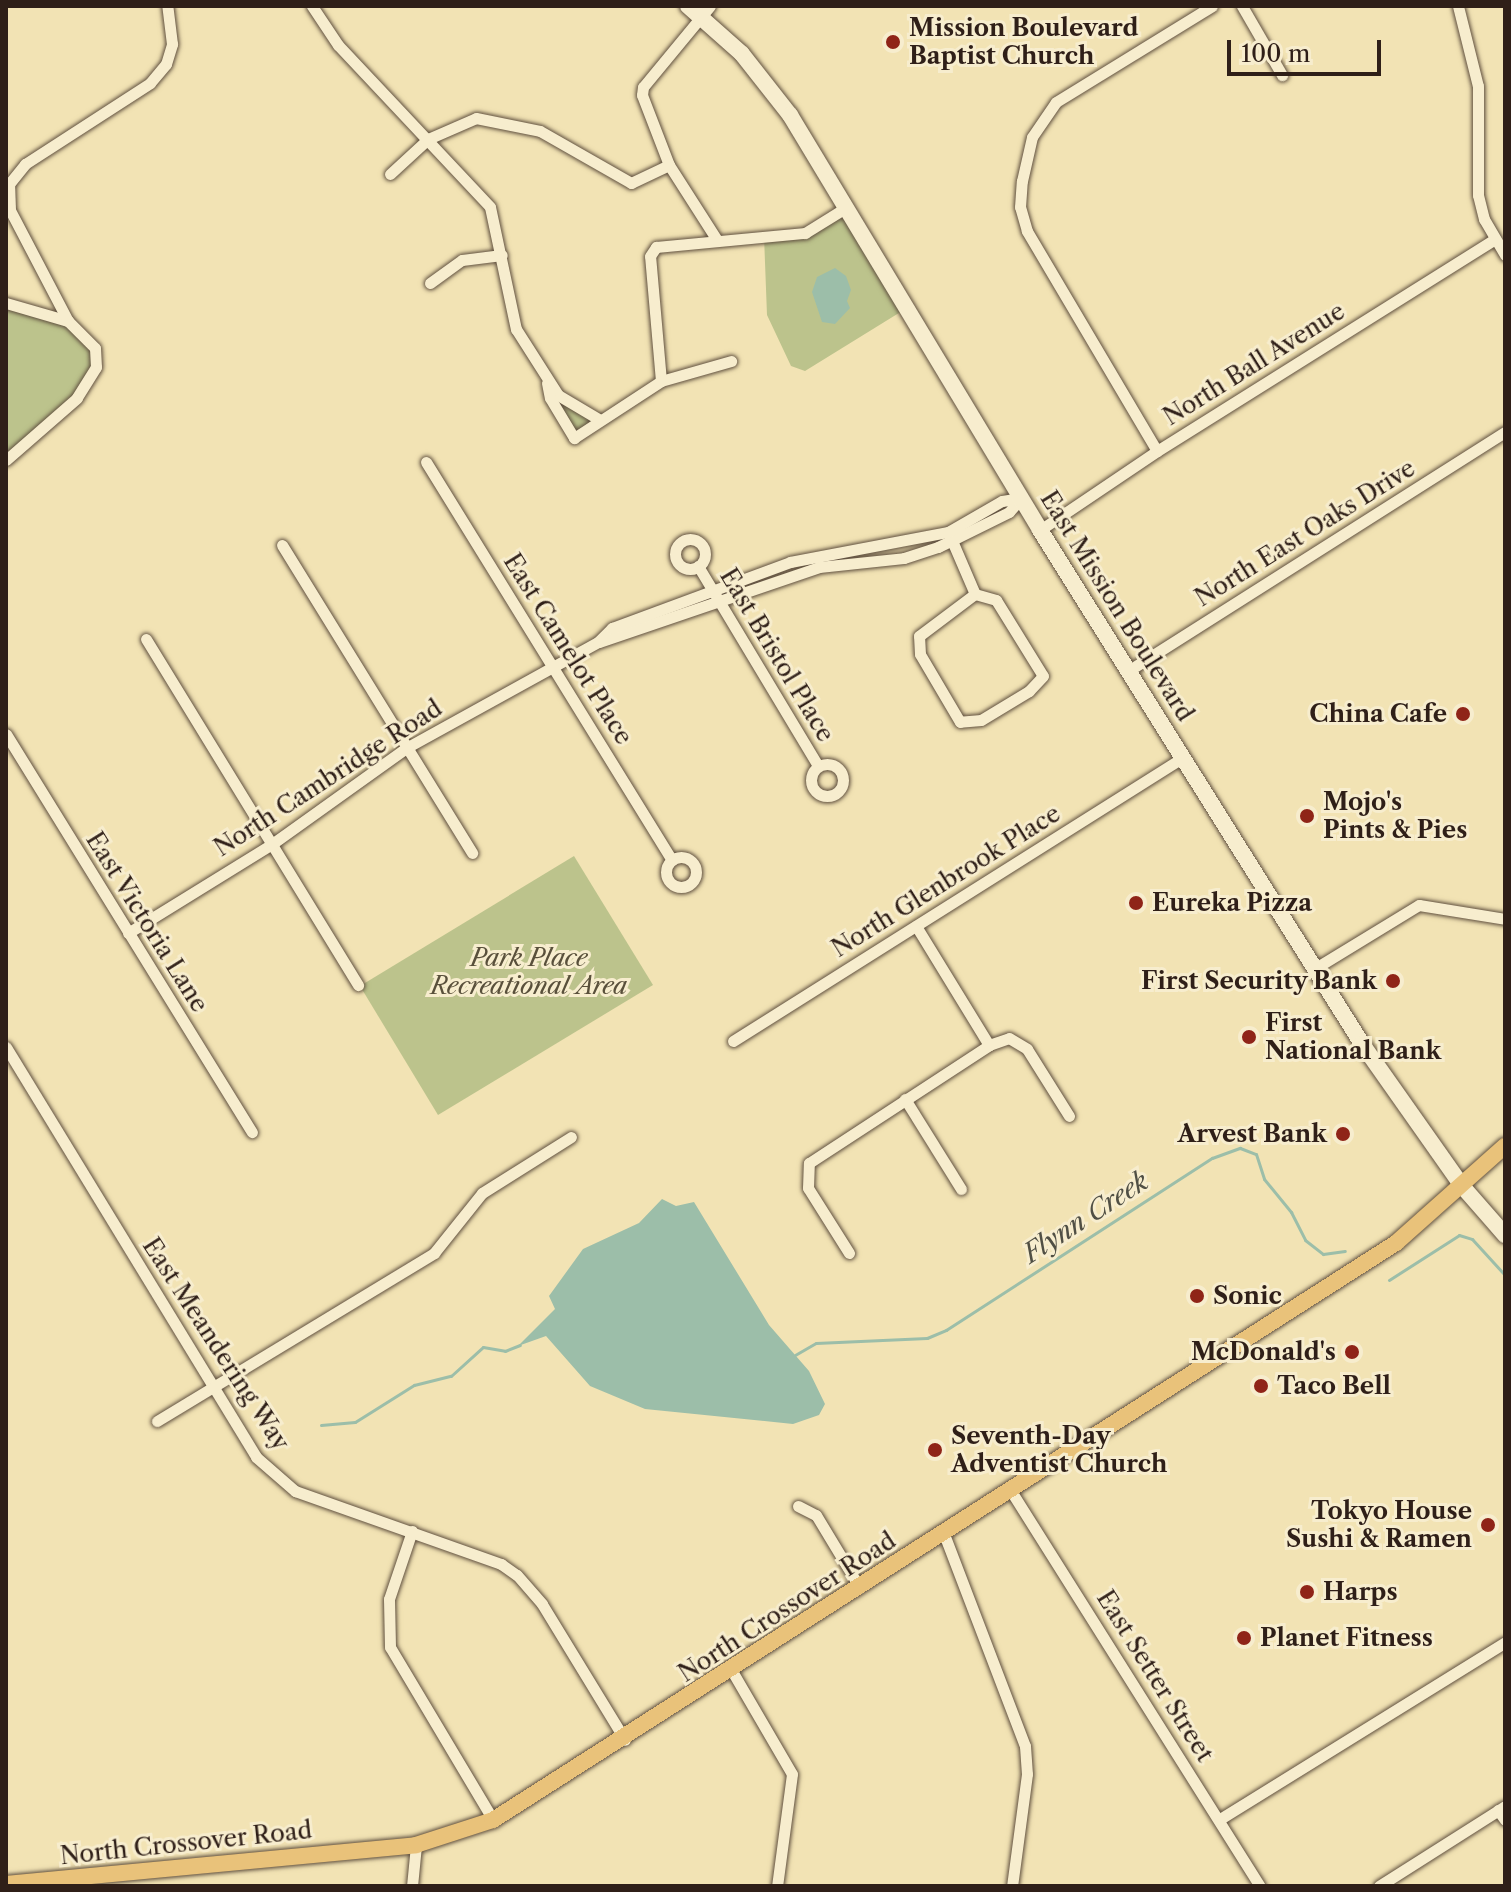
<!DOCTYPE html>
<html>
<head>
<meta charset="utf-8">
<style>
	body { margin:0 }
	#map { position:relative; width:1511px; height:1892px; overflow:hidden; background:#f2e3b4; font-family:"Libre Caslon Text",serif }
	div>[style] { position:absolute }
	.green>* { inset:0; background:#bcc38c }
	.water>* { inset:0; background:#9cbea9 }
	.stream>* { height:3px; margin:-1.5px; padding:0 1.5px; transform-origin:1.5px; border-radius:1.5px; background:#9cbea9 }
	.roads { filter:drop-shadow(0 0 2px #60503f) drop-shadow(0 0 2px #60503f) }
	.minor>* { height:11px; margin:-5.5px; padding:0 5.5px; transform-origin:5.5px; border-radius:5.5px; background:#f7edce }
	.minor>.ring { margin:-5.5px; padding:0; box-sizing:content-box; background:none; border:11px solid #f7edce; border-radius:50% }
	.secondary>* { height:16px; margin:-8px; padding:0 8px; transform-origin:8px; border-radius:8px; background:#f7edce }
	.primary>* { height:16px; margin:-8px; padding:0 8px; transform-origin:8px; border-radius:8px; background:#e9c27a }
	.dots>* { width:22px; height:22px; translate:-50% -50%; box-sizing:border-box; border:4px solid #f7edce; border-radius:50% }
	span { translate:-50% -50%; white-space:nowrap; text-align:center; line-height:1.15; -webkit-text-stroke:6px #f7edce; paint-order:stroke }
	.poi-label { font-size:24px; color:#2f1f18; font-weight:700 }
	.left { translate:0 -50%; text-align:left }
	.right { translate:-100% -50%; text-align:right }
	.street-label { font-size:24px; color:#2f1f18 }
	.park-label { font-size:24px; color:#59503b; font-style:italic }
	.water-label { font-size:26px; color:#504f44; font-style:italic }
	.frame { position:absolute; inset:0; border:8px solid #2f1f18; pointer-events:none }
	.scale { position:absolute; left:1227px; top:40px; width:154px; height:36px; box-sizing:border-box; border:4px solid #2f1f18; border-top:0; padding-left:10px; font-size:24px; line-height:28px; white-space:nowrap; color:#2f1f18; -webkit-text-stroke:6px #f7edce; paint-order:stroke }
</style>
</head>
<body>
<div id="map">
	<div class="green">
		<i style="clip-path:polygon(847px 207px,907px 308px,805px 371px,791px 366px,767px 315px,764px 236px,805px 233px)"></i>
		<i style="clip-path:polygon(6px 303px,68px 321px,95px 348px,89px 383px,6px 460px)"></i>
		<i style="clip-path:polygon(550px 398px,600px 420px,574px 438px)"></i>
		<i style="clip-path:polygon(574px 856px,653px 985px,438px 1115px,360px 986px)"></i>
	</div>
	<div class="water">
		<i style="clip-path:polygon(835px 268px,846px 276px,851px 290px,847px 301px,850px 308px,835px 324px,822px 322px,812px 292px,817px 277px)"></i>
		<i style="clip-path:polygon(662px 1199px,676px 1206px,694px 1202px,769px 1325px,809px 1371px,825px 1404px,819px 1415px,793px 1424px,645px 1409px,590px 1386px,546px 1336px,518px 1346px,555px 1309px,549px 1296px,583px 1249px,639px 1223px)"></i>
	</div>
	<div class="stream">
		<i style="left:1389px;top:1280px;width:83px;rotate:-32.7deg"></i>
		<i style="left:1459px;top:1235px;width:14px;rotate:17deg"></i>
		<i style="left:1472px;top:1239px;width:46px;rotate:47.6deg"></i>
		<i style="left:795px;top:1355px;width:24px;rotate:-30deg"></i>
		<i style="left:816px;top:1343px;width:111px;rotate:-2.6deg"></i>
		<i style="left:927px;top:1338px;width:21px;rotate:-23deg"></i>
		<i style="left:946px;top:1330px;width:317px;rotate:-32.9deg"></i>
		<i style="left:1212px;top:1158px;width:30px;rotate:-20deg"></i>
		<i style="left:1240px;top:1148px;width:17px;rotate:21deg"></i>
		<i style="left:1256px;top:1154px;width:26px;rotate:72deg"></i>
		<i style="left:1264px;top:1179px;width:43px;rotate:50.7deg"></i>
		<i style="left:1291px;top:1212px;width:31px;rotate:63deg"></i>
		<i style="left:1305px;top:1240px;width:23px;rotate:38deg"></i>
		<i style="left:1323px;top:1254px;width:22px;rotate:-8deg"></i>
		<i style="left:321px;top:1425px;width:34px;rotate:-5deg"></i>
		<i style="left:355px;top:1422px;width:70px;rotate:-32.1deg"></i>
		<i style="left:414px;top:1385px;width:38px;rotate:-14deg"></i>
		<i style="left:451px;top:1376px;width:43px;rotate:-42.2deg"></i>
		<i style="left:483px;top:1347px;width:22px;rotate:10deg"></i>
		<i style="left:505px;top:1351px;width:16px;rotate:-22deg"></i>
	</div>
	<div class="roads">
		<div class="minor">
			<i style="left:312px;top:6px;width:47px;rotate:56.3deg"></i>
			<i style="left:338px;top:45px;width:222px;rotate:46.8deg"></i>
			<i style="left:490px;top:207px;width:125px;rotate:78deg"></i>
			<i style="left:516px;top:329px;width:78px;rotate:57.5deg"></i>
			<i style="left:558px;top:395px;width:49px;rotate:30.8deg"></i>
			<i style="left:710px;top:6px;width:105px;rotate:129.6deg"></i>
			<i style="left:643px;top:87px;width:8px;rotate:97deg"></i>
			<i style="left:642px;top:95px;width:75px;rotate:68.9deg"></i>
			<i style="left:669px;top:165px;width:89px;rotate:57.4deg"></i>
			<i style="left:1242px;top:6px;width:80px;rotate:59.9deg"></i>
			<i style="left:1458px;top:6px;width:82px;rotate:76deg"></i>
			<i style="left:1478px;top:86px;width:109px;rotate:90deg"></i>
			<i style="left:1478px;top:195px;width:25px;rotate:76deg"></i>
			<i style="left:1484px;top:219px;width:42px;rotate:59.7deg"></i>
			<i style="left:390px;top:174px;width:52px;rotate:-42.6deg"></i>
			<i style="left:428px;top:139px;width:52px;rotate:-23.6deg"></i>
			<i style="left:476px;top:118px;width:65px;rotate:11.5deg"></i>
			<i style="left:540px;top:131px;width:105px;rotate:29.7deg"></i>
			<i style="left:631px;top:183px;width:42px;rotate:-25.3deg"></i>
			<i style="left:430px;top:283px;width:39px;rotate:-36deg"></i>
			<i style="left:462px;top:260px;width:40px;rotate:-7.1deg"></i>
			<i style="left:6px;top:303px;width:65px;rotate:16.2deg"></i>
			<i style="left:68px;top:321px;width:38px;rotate:45deg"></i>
			<i style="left:95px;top:348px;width:19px;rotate:87deg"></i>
			<i style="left:96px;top:367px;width:36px;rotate:122deg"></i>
			<i style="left:77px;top:398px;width:94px;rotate:138.9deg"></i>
			<i style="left:68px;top:321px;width:125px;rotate:-117.6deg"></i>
			<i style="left:10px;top:210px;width:26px;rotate:-92deg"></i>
			<i style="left:9px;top:184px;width:26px;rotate:-51deg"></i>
			<i style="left:25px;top:164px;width:149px;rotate:-32.9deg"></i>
			<i style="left:150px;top:83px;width:25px;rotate:-50deg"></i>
			<i style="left:166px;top:64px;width:21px;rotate:-73deg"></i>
			<i style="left:172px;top:44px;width:38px;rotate:-97deg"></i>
			<i style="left:661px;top:381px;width:125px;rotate:-95deg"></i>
			<i style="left:650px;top:256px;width:11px;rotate:-56deg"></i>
			<i style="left:656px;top:247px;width:150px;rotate:-5.4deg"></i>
			<i style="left:805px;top:233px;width:49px;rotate:-31.8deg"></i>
			<i style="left:547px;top:383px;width:15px;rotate:79deg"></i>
			<i style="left:550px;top:398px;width:47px;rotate:59deg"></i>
			<i style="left:574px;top:438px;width:104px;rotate:-33.2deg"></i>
			<i style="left:661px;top:381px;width:73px;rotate:-15.9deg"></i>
			<i style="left:1157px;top:451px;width:256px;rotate:-120.6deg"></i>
			<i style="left:1027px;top:231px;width:25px;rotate:-106deg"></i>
			<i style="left:1020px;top:207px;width:26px;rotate:-86deg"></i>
			<i style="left:1022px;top:181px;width:45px;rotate:-77.2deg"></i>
			<i style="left:1032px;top:137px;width:42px;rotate:-55.6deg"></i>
			<i style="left:1056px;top:102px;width:183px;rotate:-31.6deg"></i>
			<i style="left:426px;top:462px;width:468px;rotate:58.3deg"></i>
			<i style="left:1040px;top:530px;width:141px;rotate:-34deg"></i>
			<i style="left:1157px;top:451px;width:399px;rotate:-32.1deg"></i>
			<i style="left:950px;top:536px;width:63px;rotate:66.7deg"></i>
			<i class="ring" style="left:675px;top:539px;width:19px;height:19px"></i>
			<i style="left:282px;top:545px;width:362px;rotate:58.3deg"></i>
			<i style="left:698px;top:566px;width:233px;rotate:59deg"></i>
			<i style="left:975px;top:594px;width:22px;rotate:16deg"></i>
			<i style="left:996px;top:600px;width:89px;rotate:58.3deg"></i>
			<i style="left:1043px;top:676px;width:21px;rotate:133deg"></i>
			<i style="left:1029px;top:691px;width:56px;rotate:148.9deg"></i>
			<i style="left:981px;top:720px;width:21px;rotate:175deg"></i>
			<i style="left:960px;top:722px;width:79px;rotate:-120.5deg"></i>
			<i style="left:920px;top:654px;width:18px;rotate:-93deg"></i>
			<i style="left:919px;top:636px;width:70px;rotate:-36.9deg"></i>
			<i style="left:146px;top:639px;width:406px;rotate:58.5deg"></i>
			<i style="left:599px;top:642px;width:232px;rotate:-18.8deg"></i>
			<i style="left:819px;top:567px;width:85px;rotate:-6deg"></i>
			<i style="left:904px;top:558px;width:36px;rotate:-18deg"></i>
			<i style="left:938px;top:547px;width:79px;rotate:-26.2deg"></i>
			<i style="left:1009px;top:512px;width:18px;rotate:-49deg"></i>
			<i style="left:1128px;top:671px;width:446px;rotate:-32.4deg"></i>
			<i style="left:6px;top:734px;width:468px;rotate:58.3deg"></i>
			<i class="ring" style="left:811px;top:764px;width:21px;height:21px"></i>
			<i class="ring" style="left:666px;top:857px;width:19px;height:19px"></i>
			<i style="left:916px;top:926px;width:140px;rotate:58.5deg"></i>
			<i style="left:128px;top:933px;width:169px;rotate:-31.7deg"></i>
			<i style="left:272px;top:844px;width:165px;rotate:-35.6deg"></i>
			<i style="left:406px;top:748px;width:219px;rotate:-28.9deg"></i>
			<i style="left:598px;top:642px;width:20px;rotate:-45deg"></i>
			<i style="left:612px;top:628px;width:190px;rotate:-20.3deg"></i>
			<i style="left:790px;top:562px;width:161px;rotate:-10.8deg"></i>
			<i style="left:948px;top:532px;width:62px;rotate:-29.9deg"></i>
			<i style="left:1002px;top:501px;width:19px;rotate:-9deg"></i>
			<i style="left:1314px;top:969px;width:123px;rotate:-31.4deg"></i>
			<i style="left:1419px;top:905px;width:87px;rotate:9.2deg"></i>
			<i style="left:733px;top:1041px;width:531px;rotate:-32.22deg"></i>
			<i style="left:6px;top:1047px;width:480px;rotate:58.6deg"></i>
			<i style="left:256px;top:1457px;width:52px;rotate:41.1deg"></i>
			<i style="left:295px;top:1491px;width:219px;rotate:19.5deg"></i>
			<i style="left:501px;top:1564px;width:19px;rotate:35deg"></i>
			<i style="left:517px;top:1575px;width:38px;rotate:49deg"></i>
			<i style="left:542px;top:1604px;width:159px;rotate:58.6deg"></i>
			<i style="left:905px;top:1099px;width:106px;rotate:58.1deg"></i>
			<i style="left:849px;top:1253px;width:77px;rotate:-122.2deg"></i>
			<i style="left:808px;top:1188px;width:25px;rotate:-88deg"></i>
			<i style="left:809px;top:1163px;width:215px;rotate:-33.2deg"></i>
			<i style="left:989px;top:1045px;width:21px;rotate:-19deg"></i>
			<i style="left:1009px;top:1038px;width:21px;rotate:31deg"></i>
			<i style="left:1027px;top:1049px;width:79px;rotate:57.9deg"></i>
			<i style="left:157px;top:1421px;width:324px;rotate:-31.2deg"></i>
			<i style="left:434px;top:1253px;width:77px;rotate:-51.3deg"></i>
			<i style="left:482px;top:1193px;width:105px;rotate:-32.2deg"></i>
			<i style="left:1011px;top:1491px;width:467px;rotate:57.8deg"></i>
			<i style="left:798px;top:1506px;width:20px;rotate:27deg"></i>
			<i style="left:816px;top:1515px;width:85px;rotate:58.9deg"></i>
			<i style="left:412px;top:1531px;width:72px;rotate:108.7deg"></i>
			<i style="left:389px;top:1599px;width:48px;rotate:88.8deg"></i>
			<i style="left:390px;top:1647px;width:201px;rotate:59.2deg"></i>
			<i style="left:944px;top:1534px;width:227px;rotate:69.1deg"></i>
			<i style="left:1025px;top:1746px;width:28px;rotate:86deg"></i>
			<i style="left:1027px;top:1774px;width:113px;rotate:97.6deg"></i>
			<i style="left:732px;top:1671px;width:119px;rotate:59.8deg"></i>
			<i style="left:792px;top:1774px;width:113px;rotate:97.6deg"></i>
			<i style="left:1498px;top:1810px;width:12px;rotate:55deg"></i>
			<i style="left:1220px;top:1819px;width:335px;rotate:-31.8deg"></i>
			<i style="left:412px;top:1886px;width:41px;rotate:-84.4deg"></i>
			<i style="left:1379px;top:1886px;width:149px;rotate:-32.4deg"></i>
		</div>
		<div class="secondary">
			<i style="left:688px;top:6px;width:72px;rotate:41.6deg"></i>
			<i style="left:742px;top:54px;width:78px;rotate:51.8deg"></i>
			<i style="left:790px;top:115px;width:484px;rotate:58.9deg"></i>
			<i style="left:1040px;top:530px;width:607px;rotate:57.93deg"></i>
			<i style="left:1362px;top:1044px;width:175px;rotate:54.8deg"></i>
			<i style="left:1463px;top:1187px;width:64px;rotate:48.8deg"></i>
		</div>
		<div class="primary">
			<i style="left:6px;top:1884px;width:412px;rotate:-5.4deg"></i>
			<i style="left:416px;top:1845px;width:81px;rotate:-18deg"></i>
			<i style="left:493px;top:1820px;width:1072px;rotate:-32.58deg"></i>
			<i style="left:1396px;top:1243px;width:146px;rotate:-41.7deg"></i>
		</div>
	</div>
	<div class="dots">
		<i style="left:893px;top:42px;background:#8f2418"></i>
		<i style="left:1463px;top:714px;background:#8f2418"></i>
		<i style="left:1307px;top:816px;background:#8f2418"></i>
		<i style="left:1136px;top:903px;background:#8f2418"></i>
		<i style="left:1393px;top:981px;background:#8f2418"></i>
		<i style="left:1249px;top:1037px;background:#8f2418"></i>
		<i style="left:1343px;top:1134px;background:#8f2418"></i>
		<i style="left:1197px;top:1296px;background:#8f2418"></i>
		<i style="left:1352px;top:1352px;background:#8f2418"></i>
		<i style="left:1261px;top:1386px;background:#8f2418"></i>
		<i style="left:935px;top:1450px;background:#8f2418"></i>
		<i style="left:1488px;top:1525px;background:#8f2418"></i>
		<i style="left:1307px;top:1592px;background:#8f2418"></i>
		<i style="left:1244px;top:1638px;background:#8f2418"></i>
	</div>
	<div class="poi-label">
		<span class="left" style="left:909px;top:42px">Mission Boulevard<br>Baptist Church</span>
		<span class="right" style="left:1447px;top:714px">China Cafe</span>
		<span class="left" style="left:1323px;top:816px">Mojo's<br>Pints &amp; Pies</span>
		<span class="left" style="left:1152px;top:903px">Eureka Pizza</span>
		<span class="right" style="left:1377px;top:981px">First Security Bank</span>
		<span class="left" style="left:1265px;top:1037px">First<br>National Bank</span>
		<span class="right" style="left:1327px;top:1134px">Arvest Bank</span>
		<span class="left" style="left:1213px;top:1296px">Sonic</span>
		<span class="right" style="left:1336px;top:1352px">McDonald's</span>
		<span class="left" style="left:1277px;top:1386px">Taco Bell</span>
		<span class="left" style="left:951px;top:1450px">Seventh-Day<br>Adventist Church</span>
		<span class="right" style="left:1472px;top:1525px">Tokyo House<br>Sushi &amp; Ramen</span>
		<span class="left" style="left:1323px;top:1592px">Harps</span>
		<span class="left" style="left:1260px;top:1638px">Planet Fitness</span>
	</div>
	<div class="street-label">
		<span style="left:1254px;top:364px;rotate:-32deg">North Ball Avenue</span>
		<span style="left:1305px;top:533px;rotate:-32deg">North East Oaks Drive</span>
		<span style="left:1117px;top:606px;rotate:58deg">East Mission Boulevard</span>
		<span style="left:568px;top:649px;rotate:58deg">East Camelot Place</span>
		<span style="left:777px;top:655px;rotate:59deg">East Bristol Place</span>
		<span style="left:328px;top:778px;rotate:-33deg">North Cambridge Road</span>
		<span style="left:946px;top:881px;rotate:-32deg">North Glenbrook Place</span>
		<span style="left:147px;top:922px;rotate:58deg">East Victoria Lane</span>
		<span style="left:216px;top:1344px;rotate:57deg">East Meandering Way</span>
		<span style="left:787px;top:1607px;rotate:-33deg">North Crossover Road</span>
		<span style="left:1155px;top:1676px;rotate:58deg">East Setter Street</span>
		<span style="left:186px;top:1843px;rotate:-6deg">North Crossover Road</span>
	</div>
	<div class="park-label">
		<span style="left:529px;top:972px">Park Place<br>Recreational Area</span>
	</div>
	<div class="water-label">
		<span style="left:1086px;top:1218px;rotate:-33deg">Flynn Creek</span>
	</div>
	<div class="frame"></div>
	<div class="scale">100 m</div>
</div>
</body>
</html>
